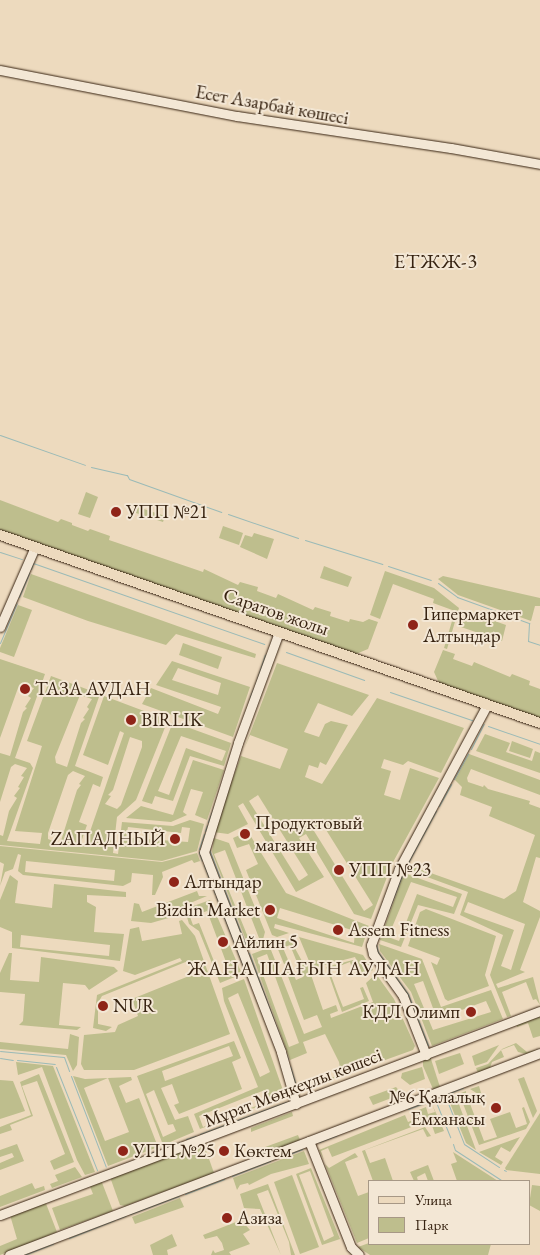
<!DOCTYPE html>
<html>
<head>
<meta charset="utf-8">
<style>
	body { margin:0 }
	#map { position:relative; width:540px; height:1255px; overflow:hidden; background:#eddabe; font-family:"EB Garamond",serif }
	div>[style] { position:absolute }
	.green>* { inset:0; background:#bebe8d }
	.stream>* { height:1px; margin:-0.5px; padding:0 0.5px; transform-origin:0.5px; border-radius:0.5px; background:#9abab7 }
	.roads { filter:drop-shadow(0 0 1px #362210) drop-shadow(0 0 1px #362210) }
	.secondary>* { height:9px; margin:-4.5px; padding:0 4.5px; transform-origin:4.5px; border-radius:4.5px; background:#f3e7d5 }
	.primary>* { height:10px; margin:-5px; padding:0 5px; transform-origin:5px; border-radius:5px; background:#eddabe }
	.dots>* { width:14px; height:14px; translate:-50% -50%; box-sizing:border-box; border:2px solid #f3e7d5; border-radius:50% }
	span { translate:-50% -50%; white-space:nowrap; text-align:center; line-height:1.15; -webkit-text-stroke:4px #f3e7d5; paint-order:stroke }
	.street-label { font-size:19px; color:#362210 }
	.poi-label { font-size:19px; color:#362210 }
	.left { translate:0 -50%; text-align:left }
	.right { translate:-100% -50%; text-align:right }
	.neighbourhood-label { font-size:20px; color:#362210; letter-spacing:1px }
	.legend { position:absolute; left:368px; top:1180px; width:162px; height:65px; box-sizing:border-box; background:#f3e7d5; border:1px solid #a79886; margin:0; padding:6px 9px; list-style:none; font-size:15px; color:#362210 }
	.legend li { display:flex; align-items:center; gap:10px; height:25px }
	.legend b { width:25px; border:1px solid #a79886 }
</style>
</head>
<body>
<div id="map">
	<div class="green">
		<i style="clip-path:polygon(86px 492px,98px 497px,90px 518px,78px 514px)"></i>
		<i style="clip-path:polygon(0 500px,58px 522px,61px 519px,72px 523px,72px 525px,88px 531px,90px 529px,110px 536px,109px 540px,203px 572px,204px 569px,238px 585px,240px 582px,258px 587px,257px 591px,276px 598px,278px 594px,313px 610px,315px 607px,331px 612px,330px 616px,349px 622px,350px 619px,363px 622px,369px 619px,378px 622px,368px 649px,356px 654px,0 531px)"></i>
		<i style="clip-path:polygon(138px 507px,165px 516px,163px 522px,136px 513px)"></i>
		<i style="clip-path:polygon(223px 526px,243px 533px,239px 545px,219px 538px)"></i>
		<i style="clip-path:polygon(254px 533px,274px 539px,267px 559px,240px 547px,245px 535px,252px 537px)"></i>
		<i style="clip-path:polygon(324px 566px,352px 577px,348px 587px,320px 578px)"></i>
		<i style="clip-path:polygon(385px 571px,434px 588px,459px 608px,447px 649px,444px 648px,455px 611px,433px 603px,434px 599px,393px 584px,380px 619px,370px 615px)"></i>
		<i style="clip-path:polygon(31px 574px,256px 654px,255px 658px,176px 634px,166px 645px,88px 621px,23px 597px)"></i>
		<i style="clip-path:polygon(443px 576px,540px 598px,540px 606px,535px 606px,531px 621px,458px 595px,438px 579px)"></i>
		<i style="clip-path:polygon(18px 605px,32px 610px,14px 657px,0 652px,0 648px)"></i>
		<i style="clip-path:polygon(466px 611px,506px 625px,502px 641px,461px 627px)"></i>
		<i style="clip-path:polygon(183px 643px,222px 657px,218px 669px,179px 655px)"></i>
		<i style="clip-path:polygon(443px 650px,455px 654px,453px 659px,472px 666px,474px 662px,510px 677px,512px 674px,530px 681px,529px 685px,540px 689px,540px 719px,439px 683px,434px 672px)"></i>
		<i style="clip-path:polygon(evenodd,0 659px,45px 674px,15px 758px,30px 763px,33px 768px,7px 841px,40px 844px,42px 833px,15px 831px,42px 746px,27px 741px,51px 676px,100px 694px,75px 766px,103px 777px,100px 787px,93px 784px,79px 822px,87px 825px,80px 845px,85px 846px,124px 733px,120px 731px,108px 765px,83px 755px,104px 696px,168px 720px,136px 800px,117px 817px,113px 853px,118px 854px,122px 822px,173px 826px,190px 820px,204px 824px,197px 851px,162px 861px,0 845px,0 835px,3px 836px,9px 811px,17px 798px,14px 796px,20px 788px,18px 787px,24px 777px,21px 776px,27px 768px,15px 764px,11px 767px,0 802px,0 753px,10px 756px,23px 712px,27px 708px,25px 707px,31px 698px,28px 696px,34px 688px,22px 684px,18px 688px,0 738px,0 659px,80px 695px,92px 699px,87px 707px,89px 709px,83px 718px,85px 719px,81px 723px,67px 767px,56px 763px,55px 757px,80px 695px,0 659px,130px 737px,142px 741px,142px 747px,121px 805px,117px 809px,105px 804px,111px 796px,108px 795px,113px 790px,130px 737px,0 659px,73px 771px,85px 776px,79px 784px,81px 785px,77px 790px,60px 844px,48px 839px,48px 833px,68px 775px,73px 771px,0 659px,128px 827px,181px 833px,182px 827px,190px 828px,188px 842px,132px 838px,126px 837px,128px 827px)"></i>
		<i style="clip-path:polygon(evenodd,172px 661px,250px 687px,233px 737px,142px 704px,151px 688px,218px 714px,221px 707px,156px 685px,172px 661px,178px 668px,221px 683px,218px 695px,172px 680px,178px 668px)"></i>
		<i style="clip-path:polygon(evenodd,277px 663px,369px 695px,352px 716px,318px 703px,304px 732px,319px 737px,325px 724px,331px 721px,348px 725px,326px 765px,320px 762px,318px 768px,309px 765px,305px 777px,322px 784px,377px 698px,464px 728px,441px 773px,408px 761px,403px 765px,384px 759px,381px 768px,391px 771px,384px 795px,400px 800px,410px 768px,439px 778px,392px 864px,371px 919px,354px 914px,306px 834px,299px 838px,324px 877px,296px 892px,243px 803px,238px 806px,248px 824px,228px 834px,213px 832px,241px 756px,280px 769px,288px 749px,250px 735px,244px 749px,277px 663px,258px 795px,308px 875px,299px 881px,249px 801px,258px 795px,277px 663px,323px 825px,373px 905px,364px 911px,314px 831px,323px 825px)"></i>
		<i style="clip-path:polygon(evenodd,173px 722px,231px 743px,224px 766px,190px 756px,173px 801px,155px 796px,152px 804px,142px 801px,173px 722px,181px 736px,226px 751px,222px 761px,186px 748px,169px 795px,158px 791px,181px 736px)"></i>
		<i style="clip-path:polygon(485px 734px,510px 743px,506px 752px,532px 761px,535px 751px,540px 753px,540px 773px,476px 751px)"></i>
		<i style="clip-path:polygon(512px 741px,533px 749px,530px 758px,509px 751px)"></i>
		<i style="clip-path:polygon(evenodd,469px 754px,540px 780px,540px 795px,471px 769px,467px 778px,468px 782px,483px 787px,484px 785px,488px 789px,530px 801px,529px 804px,540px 808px,540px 858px,536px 857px,523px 902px,540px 911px,540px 917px,520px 970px,525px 972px,496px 984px,498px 988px,533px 977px,540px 1005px,536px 999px,533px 1000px,526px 982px,502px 992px,511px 1016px,507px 1017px,490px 975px,503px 935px,460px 915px,468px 892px,408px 870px,411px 866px,504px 899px,516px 891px,535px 835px,489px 816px,492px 807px,460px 795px,462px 787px,455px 780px,469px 754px,468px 902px,525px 924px,511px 970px,501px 966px,514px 930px,464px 912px,468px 902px)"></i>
		<i style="clip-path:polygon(193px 760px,224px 770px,207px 820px,195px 815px,203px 792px,191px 789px,183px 812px,187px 815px,171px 822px,126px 818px,141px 806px,173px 815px)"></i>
		<i style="clip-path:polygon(evenodd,242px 834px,244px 837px,250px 835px,286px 893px,369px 926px,362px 947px,275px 924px,274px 928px,289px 933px,277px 937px,272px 935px,246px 870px,258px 864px,249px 844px,237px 848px,233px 838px,242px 834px,280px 908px,355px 931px,354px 943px,277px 918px,280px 908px)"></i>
		<i style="clip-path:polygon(evenodd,214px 838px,229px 843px,265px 932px,262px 943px,249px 948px,212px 852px,214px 838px,225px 850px,259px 938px,250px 942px,214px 854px,225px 850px)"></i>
		<i style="clip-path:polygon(evenodd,0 846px,162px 862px,197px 853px,200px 861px,194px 863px,192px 860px,162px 872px,163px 877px,155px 895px,152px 895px,153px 875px,132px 873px,131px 882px,123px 886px,23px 875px,18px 871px,21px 855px,18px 854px,13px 869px,5px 872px,0 886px,4px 864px,0 862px,0 846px,26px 861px,115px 870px,114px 881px,25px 872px,26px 861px)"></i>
		<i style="clip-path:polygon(evenodd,404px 873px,462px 894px,454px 914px,418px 905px,401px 947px,380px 940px,404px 873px,411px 882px,457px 897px,453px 907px,417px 894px,399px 941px,388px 937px,411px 882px)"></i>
		<i style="clip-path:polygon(evenodd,10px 875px,18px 881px,15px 903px,52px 908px,54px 884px,126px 892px,126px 897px,87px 895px,87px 902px,96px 907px,94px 932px,124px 934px,120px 961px,12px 948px,12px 932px,0 927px,0 900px,10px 875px,21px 935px,110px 945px,109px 956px,20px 947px,21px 935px)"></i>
		<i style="clip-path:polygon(197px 891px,199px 896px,207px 896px,183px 906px,179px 915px,151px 923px,131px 921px,134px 903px,139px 904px,142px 912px)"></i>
		<i style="clip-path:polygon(evenodd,210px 900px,242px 974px,220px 983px,199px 931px,189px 924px,187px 917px,188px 908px,210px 900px,207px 911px,229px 970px,219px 974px,199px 923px,193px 925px,190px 917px,207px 911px)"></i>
		<i style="clip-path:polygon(426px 909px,496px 936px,485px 975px,489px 986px,448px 1001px,445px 999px,431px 962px,437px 965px,440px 958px,408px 946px,420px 912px)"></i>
		<i style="clip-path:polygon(182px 920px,195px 936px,230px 1034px,134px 1070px,84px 1070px,81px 1064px,84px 1035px,115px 1032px,118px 1025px,138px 1016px,132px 999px,194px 974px,188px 961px,102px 996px,98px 1003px,98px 1024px,112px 1027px,106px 1031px,93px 1028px,97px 995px,182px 961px,180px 958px,135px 975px,123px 971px,130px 929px,139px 927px,142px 941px,182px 934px,179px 921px)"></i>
		<i style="clip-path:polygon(evenodd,299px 937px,363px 955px,373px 970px,363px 975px,355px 957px,309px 969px,323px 1010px,336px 1005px,338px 1011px,330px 1014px,331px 1018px,373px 1002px,366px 983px,376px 974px,394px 999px,415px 1046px,413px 1050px,302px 1090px,341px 1074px,339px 1062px,325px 1034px,303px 1042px,307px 1053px,290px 1060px,252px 954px,265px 949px,271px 950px,304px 1034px,322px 1027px,317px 1015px,304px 1020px,286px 971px,291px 969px,296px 980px,303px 977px,290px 945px,283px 948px,289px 962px,284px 964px,277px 947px,290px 939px,303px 963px,309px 961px,299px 937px,267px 954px,299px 1043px,289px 1047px,257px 958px,267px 954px)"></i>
		<i style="clip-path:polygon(evenodd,379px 944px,422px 959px,441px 1007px,491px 990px,503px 1019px,432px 1046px,411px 992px,380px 951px,379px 944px,423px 981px,437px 1019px,486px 1001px,491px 1012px,433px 1030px,414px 984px,423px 981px)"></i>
		<i style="clip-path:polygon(9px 953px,12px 953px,10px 980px,39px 982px,41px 957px,114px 967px,118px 971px,89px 990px,85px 985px,63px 983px,59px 1025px,81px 1027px,77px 1030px,19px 1025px,23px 1021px,25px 994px,0 992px,0 973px)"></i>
		<i style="clip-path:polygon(353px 960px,357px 970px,353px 971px,350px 962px,329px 970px,339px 997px,343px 1007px,364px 999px,360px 988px,363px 987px,369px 1001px,342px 1012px,326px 967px)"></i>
		<i style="clip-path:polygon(evenodd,244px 979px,285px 1096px,200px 1129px,194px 1114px,258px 1087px,224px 1001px,222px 988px,244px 979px,238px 993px,270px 1072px,260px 1077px,228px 998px,238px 993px,244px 979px,265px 1090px,269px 1101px,203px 1127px,199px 1116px,265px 1090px)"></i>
		<i style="clip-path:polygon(540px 1015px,540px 1036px,533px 1038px,528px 1023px,517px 1027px,516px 1023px)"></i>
		<i style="clip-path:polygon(70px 1034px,79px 1037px,77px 1065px,73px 1071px,66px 1055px,0 1049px,0 1042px,68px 1049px)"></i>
		<i style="clip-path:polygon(evenodd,234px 1041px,241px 1058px,232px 1062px,242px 1089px,179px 1114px,174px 1105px,179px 1103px,172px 1084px,161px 1088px,175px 1120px,188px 1116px,194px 1132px,163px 1145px,137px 1076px,234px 1041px,229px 1046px,233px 1056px,165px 1081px,162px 1071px,229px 1046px,234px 1041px,154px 1090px,168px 1125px,173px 1124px,176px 1131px,163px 1137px,146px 1094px,154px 1090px)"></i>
		<i style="clip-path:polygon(516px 1043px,527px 1052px,540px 1049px,526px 1054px,518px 1052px,514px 1045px,501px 1050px,504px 1057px,492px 1062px,490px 1068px,478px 1073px,476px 1068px,488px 1064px,502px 1049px)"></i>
		<i style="clip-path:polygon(499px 1045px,487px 1062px,475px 1066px,472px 1056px)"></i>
		<i style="clip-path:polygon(460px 1053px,464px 1064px,439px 1074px,435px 1061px)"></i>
		<i style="clip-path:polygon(430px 1056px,440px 1087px,433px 1089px,423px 1066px,423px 1059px)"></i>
		<i style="clip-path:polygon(16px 1062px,53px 1066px,95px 1172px,85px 1175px,77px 1160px,42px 1067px,18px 1075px)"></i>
		<i style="clip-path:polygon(422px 1067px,425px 1079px,410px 1085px,401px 1078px,402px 1073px)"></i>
		<i style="clip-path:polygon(39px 1074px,74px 1162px,54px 1170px,50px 1161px,65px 1154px,37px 1081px,22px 1086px,33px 1116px,10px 1125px,12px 1130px,0 1134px,0 1127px,31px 1115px,20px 1082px)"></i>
		<i style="clip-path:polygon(evenodd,73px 1076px,85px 1079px,131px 1077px,132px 1080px,119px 1086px,126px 1103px,139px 1098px,158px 1147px,108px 1166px,73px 1076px,108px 1078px,129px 1132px,105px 1141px,84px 1088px,108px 1078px)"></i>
		<i style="clip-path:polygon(524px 1077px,537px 1111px,533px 1118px,518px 1079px)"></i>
		<i style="clip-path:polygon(0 1080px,13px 1081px,25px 1111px,0 1119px)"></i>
		<i style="clip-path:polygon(479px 1086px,482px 1096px,469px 1101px,484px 1141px,497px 1137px,490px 1119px,510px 1112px,516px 1128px,527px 1124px,522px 1108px,524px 1107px,530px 1122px,526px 1129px,479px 1145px,462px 1101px,478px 1094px,470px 1089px)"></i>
		<i style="clip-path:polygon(396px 1087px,402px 1094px,373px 1105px,369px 1097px)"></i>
		<i style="clip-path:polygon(466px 1091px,466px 1095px,457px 1099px,476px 1150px,466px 1143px,448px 1098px)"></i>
		<i style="clip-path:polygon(432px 1104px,444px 1131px,435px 1134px,430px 1120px,332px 1157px,328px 1148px,321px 1151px,324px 1160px,319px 1150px,405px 1115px,408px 1122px,413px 1120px,411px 1113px,426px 1107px,428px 1114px,435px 1112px)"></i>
		<i style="clip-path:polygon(292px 1112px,293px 1116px,251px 1132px,251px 1128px)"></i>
		<i style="clip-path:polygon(540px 1113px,540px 1174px,506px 1170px,505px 1168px)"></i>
		<i style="clip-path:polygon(425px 1127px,431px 1136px,427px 1137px,423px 1129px,365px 1150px,370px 1163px,385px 1158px,393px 1181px,373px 1181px,362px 1151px)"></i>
		<i style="clip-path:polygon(298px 1135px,300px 1140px,259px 1156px,257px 1150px)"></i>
		<i style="clip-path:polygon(520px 1137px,510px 1152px,501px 1147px,495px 1157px,503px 1162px,501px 1165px,479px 1152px)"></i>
		<i style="clip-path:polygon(203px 1142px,214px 1173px,125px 1206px,120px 1205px,110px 1177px)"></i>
		<i style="clip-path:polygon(17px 1144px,24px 1161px,0 1170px,0 1163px,14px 1157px,12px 1153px,0 1157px,0 1150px)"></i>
		<i style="clip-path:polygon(304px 1151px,309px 1164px,271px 1174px,249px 1185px,248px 1183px,240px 1185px,237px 1190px,233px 1178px)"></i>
		<i style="clip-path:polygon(453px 1152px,498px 1181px,457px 1181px,451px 1164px,457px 1162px)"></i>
		<i style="clip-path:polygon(355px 1153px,358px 1157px,345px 1162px,358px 1196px,369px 1192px,369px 1238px,357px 1243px,325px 1164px,329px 1168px)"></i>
		<i style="clip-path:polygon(428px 1165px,434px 1181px,428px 1181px,425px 1173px,417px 1177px,418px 1181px,414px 1181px,410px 1172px)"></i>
		<i style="clip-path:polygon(75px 1167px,82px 1177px,52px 1188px,50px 1184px,58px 1181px,55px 1175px)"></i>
		<i style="clip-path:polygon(evenodd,311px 1168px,340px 1239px,322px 1245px,296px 1174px,311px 1168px,310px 1171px,334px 1236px,324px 1241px,299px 1175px,310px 1171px)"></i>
		<i style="clip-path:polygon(292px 1175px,319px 1247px,300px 1254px,274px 1182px)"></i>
		<i style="clip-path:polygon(101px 1180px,113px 1211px,60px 1230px,52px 1208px,93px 1194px,89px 1184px)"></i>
		<i style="clip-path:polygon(32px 1183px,35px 1189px,44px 1186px,45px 1190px,0 1207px,0 1196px)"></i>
		<i style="clip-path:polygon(268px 1184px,295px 1255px,291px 1255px,289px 1242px,268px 1190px,257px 1194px,281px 1255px,260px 1209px,244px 1208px,240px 1194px)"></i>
		<i style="clip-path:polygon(532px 1185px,540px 1186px,540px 1211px,529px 1205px)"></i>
		<i style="clip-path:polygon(180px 1198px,184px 1207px,135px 1224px,132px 1217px)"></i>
		<i style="clip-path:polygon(45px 1201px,57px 1232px,0 1255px,0 1246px,17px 1239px,10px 1215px)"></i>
		<i style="clip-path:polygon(241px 1220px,250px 1230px,243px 1234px,250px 1244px,229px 1252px,231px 1255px,211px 1255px,213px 1250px,215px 1253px,224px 1250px,222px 1243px,217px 1236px,205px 1239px,203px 1235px)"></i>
		<i style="clip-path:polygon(172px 1234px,177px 1246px,167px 1250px,168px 1255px,153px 1255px,150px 1245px)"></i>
		<i style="clip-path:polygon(369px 1243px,369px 1244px,491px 1244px,488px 1255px,370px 1255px,358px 1247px)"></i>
	</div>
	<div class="stream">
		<i style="left:0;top:435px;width:90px;rotate:19.4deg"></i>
		<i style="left:91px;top:467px;width:37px;rotate:13deg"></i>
		<i style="left:127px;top:475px;width:4px;rotate:63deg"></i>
		<i style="left:129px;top:479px;width:98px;rotate:19.7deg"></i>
		<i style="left:228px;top:514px;width:74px;rotate:18.9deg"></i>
		<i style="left:305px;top:540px;width:81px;rotate:17.3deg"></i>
		<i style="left:0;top:552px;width:23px;rotate:18deg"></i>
		<i style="left:388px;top:566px;width:45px;rotate:18deg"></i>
		<i style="left:31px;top:569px;width:6px;rotate:-72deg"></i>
		<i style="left:33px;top:563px;width:245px;rotate:19.3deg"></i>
		<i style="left:438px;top:583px;width:24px;rotate:36deg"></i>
		<i style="left:457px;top:597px;width:77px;rotate:19.9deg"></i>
		<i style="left:529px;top:623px;width:18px;rotate:93deg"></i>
		<i style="left:528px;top:641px;width:13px;rotate:18deg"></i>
		<i style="left:19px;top:597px;width:26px;rotate:-67deg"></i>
		<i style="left:0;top:643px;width:43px;rotate:-67deg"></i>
		<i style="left:286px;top:652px;width:83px;rotate:19.7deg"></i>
		<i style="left:255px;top:685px;width:32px;rotate:-72deg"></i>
		<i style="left:390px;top:692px;width:87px;rotate:18.9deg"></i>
		<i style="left:250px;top:697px;width:9px;rotate:-69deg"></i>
		<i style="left:488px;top:726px;width:55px;rotate:19.1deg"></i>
		<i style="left:471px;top:749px;width:28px;rotate:-63deg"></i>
		<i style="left:454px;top:779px;width:29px;rotate:-61deg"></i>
		<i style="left:439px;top:806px;width:25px;rotate:-61deg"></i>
		<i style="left:208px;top:822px;width:19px;rotate:-69deg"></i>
		<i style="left:205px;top:831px;width:6px;rotate:-72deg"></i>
		<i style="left:199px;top:849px;width:16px;rotate:-72deg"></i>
		<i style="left:209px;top:849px;width:107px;rotate:69.2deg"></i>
		<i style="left:199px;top:852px;width:9px;rotate:72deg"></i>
		<i style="left:204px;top:865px;width:22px;rotate:69deg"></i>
		<i style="left:405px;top:868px;width:65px;rotate:-61.5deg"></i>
		<i style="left:214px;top:891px;width:3px;rotate:72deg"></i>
		<i style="left:216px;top:896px;width:83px;rotate:68.7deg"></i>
		<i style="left:386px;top:916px;width:46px;rotate:-68.4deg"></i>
		<i style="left:376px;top:944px;width:8px;rotate:76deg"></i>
		<i style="left:378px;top:952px;width:52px;rotate:54.5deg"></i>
		<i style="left:408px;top:994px;width:55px;rotate:68.6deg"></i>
		<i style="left:249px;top:953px;width:113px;rotate:69.8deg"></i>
		<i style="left:0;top:1051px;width:64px;rotate:5.4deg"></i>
		<i style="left:64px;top:1057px;width:15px;rotate:70deg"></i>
		<i style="left:0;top:1058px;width:13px;rotate:9deg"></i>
		<i style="left:17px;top:1060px;width:38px;rotate:6deg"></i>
		<i style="left:290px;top:1066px;width:17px;rotate:73deg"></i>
		<i style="left:56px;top:1067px;width:111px;rotate:68.3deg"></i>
		<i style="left:71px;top:1076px;width:97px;rotate:69deg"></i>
		<i style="left:297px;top:1087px;width:6px;rotate:81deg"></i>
		<i style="left:447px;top:1094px;width:17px;rotate:-21deg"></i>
		<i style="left:446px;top:1098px;width:49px;rotate:68.6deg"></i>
		<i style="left:464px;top:1144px;width:42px;rotate:33.3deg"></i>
		<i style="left:436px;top:1102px;width:38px;rotate:68deg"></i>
		<i style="left:408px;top:1109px;width:25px;rotate:-21deg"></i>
		<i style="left:200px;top:1134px;width:92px;rotate:-20.4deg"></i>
		<i style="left:186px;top:1139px;width:10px;rotate:-17deg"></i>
		<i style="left:319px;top:1142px;width:19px;rotate:-21deg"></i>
		<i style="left:453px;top:1144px;width:6px;rotate:72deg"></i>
		<i style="left:455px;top:1150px;width:55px;rotate:33.1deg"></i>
		<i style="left:164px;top:1148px;width:18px;rotate:-19deg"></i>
		<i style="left:146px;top:1155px;width:14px;rotate:-21deg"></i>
		<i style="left:279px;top:1158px;width:25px;rotate:-21deg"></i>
		<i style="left:504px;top:1170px;width:2px;rotate:27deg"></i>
		<i style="left:232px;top:1176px;width:41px;rotate:-21.5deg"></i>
		<i style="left:185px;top:1194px;width:42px;rotate:-21deg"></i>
		<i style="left:130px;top:1214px;width:52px;rotate:-20.2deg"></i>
		<i style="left:117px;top:1219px;width:9px;rotate:-21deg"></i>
		<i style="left:69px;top:1238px;width:49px;rotate:-21.4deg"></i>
		<i style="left:24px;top:1255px;width:31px;rotate:-21deg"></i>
	</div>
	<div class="roads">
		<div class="secondary">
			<i style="left:0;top:70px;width:241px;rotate:11deg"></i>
			<i style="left:237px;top:116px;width:216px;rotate:8.5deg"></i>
			<i style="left:451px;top:148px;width:90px;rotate:10.2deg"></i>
			<i style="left:0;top:627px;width:87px;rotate:-66.4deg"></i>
			<i style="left:279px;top:632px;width:118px;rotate:110.3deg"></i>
			<i style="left:238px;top:743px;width:114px;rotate:107.3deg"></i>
			<i style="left:204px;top:852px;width:214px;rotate:68.9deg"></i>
			<i style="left:281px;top:1052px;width:54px;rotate:73.9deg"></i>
			<i style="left:426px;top:1055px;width:63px;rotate:-111.3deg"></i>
			<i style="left:403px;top:996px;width:52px;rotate:-125.5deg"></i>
			<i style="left:373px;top:954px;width:9px;rotate:-103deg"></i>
			<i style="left:371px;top:945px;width:81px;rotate:-69.8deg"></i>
			<i style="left:399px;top:869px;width:186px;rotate:-61.8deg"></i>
			<i style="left:309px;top:1141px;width:114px;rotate:68.4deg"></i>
			<i style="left:351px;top:1247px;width:11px;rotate:45deg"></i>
			<i style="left:0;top:1215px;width:577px;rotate:-20.7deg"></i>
			<i style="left:9px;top:1255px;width:568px;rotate:-20.83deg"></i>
		</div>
		<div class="primary">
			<i style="left:0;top:535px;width:572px;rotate:19.2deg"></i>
		</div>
	</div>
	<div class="dots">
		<i style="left:116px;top:512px;background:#8f2418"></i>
		<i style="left:413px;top:625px;background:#8f2418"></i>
		<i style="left:25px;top:689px;background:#8f2418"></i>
		<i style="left:131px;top:720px;background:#8f2418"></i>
		<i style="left:245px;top:834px;background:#8f2418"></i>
		<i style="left:175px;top:839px;background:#8f2418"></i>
		<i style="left:339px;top:870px;background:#8f2418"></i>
		<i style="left:174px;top:882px;background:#8f2418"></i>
		<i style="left:270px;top:910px;background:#8f2418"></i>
		<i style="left:338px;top:930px;background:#8f2418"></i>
		<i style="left:223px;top:942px;background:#8f2418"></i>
		<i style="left:103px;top:1006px;background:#8f2418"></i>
		<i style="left:471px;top:1012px;background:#8f2418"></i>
		<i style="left:496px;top:1108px;background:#8f2418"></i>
		<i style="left:123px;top:1151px;background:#8f2418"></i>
		<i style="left:224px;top:1151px;background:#8f2418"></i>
		<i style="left:227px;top:1218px;background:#8f2418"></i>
	</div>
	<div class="street-label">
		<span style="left:272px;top:105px;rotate:10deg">Есет Азарбай көшесі</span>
		<span style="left:276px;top:612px;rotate:19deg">Саратов жолы</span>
		<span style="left:293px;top:1088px;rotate:-21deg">Мұрат Мөңкеұлы көшесі</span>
	</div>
	<div class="poi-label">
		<span class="left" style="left:126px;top:512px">УПП №21</span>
		<span class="left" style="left:423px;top:625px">Гипермаркет<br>Алтындар</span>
		<span class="left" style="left:35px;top:689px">ТАЗА АУДАН</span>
		<span class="left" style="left:141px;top:720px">BIRLIK</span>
		<span class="left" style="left:255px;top:834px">Продуктовый<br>магазин</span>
		<span class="right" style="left:165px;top:839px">ZАПАДНЫЙ</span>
		<span class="left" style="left:349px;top:870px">УПП №23</span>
		<span class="left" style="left:184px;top:882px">Алтындар</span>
		<span class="right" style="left:260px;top:910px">Bizdin Market</span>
		<span class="left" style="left:348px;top:930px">Assem Fitness</span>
		<span class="left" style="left:233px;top:942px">Айлин 5</span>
		<span class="left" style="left:113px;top:1006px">NUR</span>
		<span class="right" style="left:460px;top:1012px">КДЛ Олимп</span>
		<span class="right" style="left:485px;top:1108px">№6 Қалалық<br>Емханасы</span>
		<span class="left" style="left:133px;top:1151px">УПП №25</span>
		<span class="left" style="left:234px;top:1151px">Көктем</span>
		<span class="left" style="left:237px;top:1218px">Азиза</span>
	</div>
	<div class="neighbourhood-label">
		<span style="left:436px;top:261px">ЕТЖЖ-3</span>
		<span style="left:304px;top:968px">ЖАҢА ШАҒЫН АУДАН</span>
	</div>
	<ul class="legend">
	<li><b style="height:6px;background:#eddabe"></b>Улица</li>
	<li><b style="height:14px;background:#bebe8d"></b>Парк</li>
	</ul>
</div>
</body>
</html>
